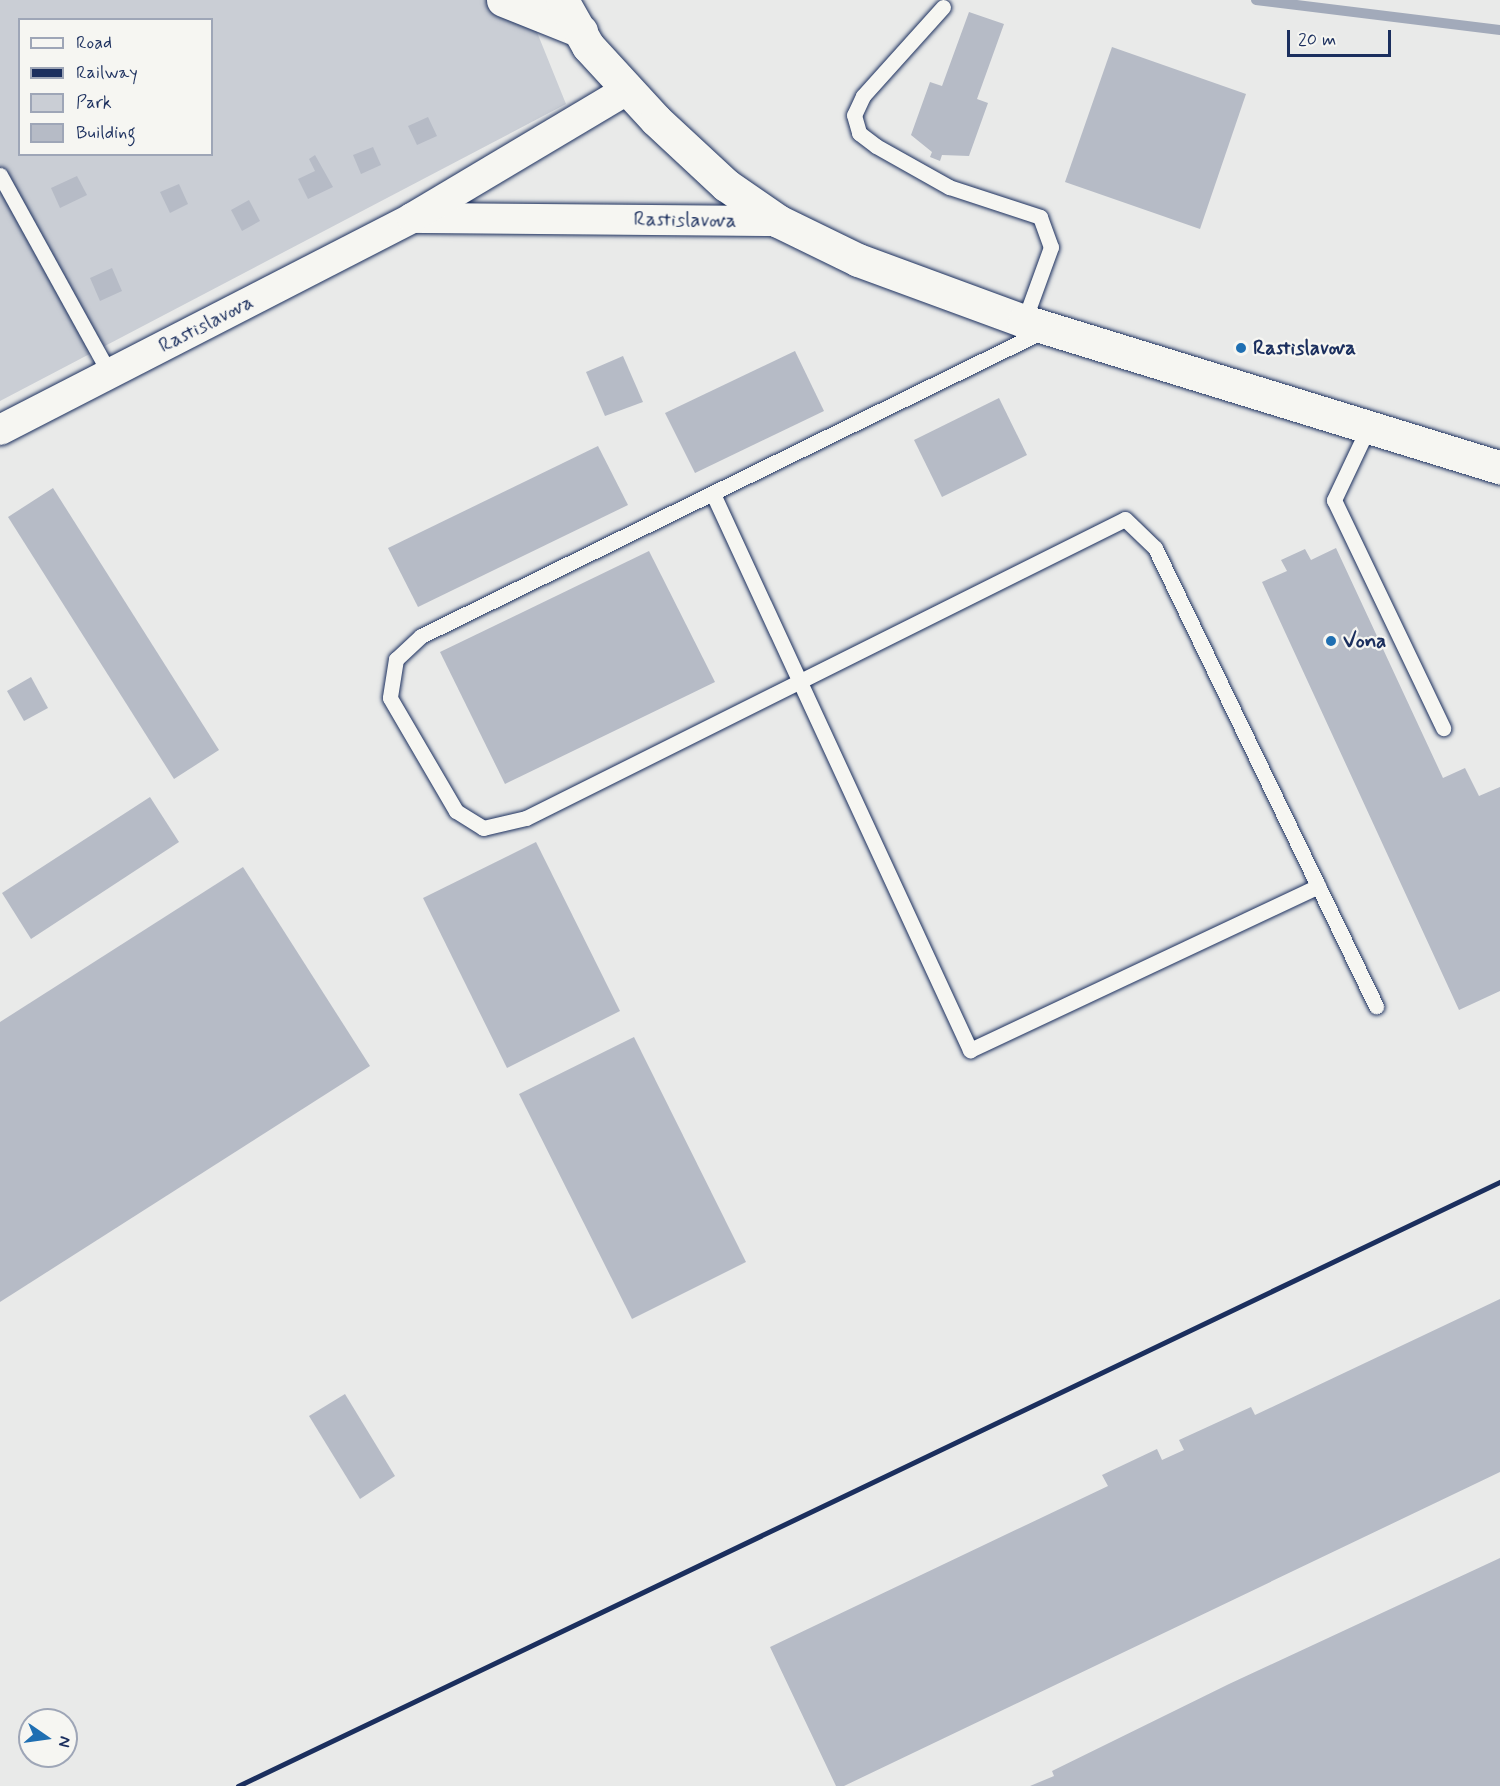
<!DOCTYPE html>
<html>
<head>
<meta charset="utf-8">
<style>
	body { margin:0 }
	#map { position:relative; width:1500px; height:1786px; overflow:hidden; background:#e9eae9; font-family:Mynerve,sans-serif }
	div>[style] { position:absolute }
	.green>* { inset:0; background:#caced5 }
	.stream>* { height:10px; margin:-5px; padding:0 5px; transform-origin:5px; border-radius:5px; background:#a2aaba }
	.building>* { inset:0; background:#b6bbc6 }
	.roads { filter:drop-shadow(0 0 2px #1b2f5e) drop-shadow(0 0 2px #1b2f5e) }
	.lane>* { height:15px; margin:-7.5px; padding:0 7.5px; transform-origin:7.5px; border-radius:7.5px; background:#f6f6f2 }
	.street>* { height:30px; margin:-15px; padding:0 15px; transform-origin:15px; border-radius:15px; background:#f6f6f2 }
	.secondary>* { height:33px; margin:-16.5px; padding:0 16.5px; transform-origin:16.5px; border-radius:16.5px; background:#f6f6f2 }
	.rail>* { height:4.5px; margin:-2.25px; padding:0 2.25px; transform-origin:2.25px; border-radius:2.25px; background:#1b2f5e }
	.dots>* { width:16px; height:16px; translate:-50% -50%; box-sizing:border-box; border:3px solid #f6f6f2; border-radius:50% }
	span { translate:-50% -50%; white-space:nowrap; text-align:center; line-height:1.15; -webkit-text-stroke:4.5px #f6f6f2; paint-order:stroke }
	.street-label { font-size:21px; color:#1b2f5e }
	.poi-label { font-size:21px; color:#1b2f5e; font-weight:700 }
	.left { translate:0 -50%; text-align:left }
	.legend { position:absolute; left:18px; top:18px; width:195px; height:138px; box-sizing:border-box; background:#f6f6f2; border:2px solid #9ea6b7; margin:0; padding:8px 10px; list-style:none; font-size:18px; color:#1b2f5e }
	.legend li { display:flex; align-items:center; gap:12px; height:30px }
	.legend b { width:30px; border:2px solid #9ea6b7 }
	.north { position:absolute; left:18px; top:1708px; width:60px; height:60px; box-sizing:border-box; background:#f6f6f2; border:2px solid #9ea6b7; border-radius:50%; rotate:103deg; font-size:16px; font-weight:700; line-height:24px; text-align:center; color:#1b2f5e }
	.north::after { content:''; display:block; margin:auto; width:21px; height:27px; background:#1f6fb2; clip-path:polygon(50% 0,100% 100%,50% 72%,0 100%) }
	.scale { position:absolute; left:1287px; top:30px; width:104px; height:27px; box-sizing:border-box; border:3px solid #1b2f5e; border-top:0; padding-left:8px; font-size:18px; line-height:21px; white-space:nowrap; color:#1b2f5e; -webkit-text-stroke:4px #f6f6f2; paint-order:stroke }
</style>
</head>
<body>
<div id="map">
	<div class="green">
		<i style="clip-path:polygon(evenodd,0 0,524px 0,566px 104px,0 401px,0 0,20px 20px,212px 20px,212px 154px,20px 154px,20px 20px)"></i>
	</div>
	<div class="stream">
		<i style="left:1256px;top:0;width:246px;rotate:7deg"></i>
	</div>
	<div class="building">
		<i style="clip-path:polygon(969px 12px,1004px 24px,977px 99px,988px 103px,969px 156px,942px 155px,940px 161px,930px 157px,932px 152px,911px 135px,930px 82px,942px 86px)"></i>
		<i style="clip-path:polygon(1112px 47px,1246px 94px,1200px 229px,1065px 182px)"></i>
		<i style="clip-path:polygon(428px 117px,437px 136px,417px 145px,408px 126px)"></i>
		<i style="clip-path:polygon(373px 147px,381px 165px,361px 174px,353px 155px)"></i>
		<i style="clip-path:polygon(315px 155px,333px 187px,308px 199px,298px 179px,315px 171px,309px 159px)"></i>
		<i style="clip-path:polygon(77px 176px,87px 195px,60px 208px,51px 188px)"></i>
		<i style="clip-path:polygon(179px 184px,188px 204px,170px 213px,160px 192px)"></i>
		<i style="clip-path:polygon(249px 200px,260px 221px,242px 231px,231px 210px)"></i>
		<i style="clip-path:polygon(112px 268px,122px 291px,100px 301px,90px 278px)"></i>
		<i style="clip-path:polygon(795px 351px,824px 411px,695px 473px,665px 413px)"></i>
		<i style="clip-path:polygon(623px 356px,643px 402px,605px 416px,586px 372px)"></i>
		<i style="clip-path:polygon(999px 398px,1027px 455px,942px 497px,914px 440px)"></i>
		<i style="clip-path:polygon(598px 446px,628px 505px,418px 607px,388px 548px)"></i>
		<i style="clip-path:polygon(53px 488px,219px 750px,174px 779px,8px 517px)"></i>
		<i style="clip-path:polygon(1336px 548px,1443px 778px,1465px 768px,1479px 796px,1500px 787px,1500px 991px,1459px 1010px,1262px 582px,1287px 571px,1281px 560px,1305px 549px,1311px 560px)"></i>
		<i style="clip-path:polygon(649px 551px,715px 682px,505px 784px,440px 652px)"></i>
		<i style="clip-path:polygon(31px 677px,48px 708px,24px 721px,7px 691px)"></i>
		<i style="clip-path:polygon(150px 797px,179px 842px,31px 939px,2px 893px)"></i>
		<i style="clip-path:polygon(536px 842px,620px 1011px,507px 1068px,423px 898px)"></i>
		<i style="clip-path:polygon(243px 867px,370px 1066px,0 1302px,0 1022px)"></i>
		<i style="clip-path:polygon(634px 1037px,746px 1262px,632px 1319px,519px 1094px)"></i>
		<i style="clip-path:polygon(1500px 1299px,1500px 1472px,844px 1786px,836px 1786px,770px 1647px,1108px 1486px,1102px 1475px,1157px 1449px,1162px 1460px,1184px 1450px,1179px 1440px,1251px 1407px,1255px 1415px)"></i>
		<i style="clip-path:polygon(345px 1394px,395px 1476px,360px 1499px,309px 1416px)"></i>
		<i style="clip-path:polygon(1500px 1558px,1500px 1786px,1030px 1786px,1054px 1776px,1052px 1771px,1229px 1684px)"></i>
	</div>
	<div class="roads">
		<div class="lane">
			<i style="left:943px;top:7px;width:120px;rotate:132deg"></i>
			<i style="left:863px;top:96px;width:21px;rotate:115deg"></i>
			<i style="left:854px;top:115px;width:19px;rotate:74deg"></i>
			<i style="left:859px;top:133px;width:21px;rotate:37deg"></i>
			<i style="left:876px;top:146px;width:84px;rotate:29.3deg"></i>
			<i style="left:949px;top:187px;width:96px;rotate:18.2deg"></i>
			<i style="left:1040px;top:217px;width:32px;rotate:70deg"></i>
			<i style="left:1051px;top:247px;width:79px;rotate:110deg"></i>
			<i style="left:0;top:175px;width:227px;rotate:61.1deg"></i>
			<i style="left:1045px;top:330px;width:695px;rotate:153.88deg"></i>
			<i style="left:421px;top:636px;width:34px;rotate:137deg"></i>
			<i style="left:396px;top:659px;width:39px;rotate:99deg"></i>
			<i style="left:390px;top:698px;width:131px;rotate:59.7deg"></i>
			<i style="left:456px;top:811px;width:32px;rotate:32deg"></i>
			<i style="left:483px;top:828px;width:44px;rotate:-13.1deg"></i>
			<i style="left:526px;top:818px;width:669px;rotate:-26.53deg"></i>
			<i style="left:1125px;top:519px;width:42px;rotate:44deg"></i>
			<i style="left:1155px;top:548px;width:509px;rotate:64.24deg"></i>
			<i style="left:1368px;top:428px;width:80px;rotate:115.3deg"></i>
			<i style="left:1334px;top:500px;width:253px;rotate:64.4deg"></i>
			<i style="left:713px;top:494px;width:613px;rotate:65.19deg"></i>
			<i style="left:970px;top:1050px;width:385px;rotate:-25.2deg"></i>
		</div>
		<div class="street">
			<i style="left:412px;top:218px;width:366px;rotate:0.5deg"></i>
			<i style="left:0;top:430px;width:463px;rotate:-27.2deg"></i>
			<i style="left:412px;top:218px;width:250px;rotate:-30.8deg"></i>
		</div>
		<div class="secondary">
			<i style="left:503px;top:0;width:84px;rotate:21.7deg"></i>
			<i style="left:562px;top:0;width:53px;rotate:60.5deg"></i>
			<i style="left:588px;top:46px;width:100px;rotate:47.4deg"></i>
			<i style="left:656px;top:120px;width:96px;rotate:42.9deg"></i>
			<i style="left:726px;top:185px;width:63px;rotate:34.7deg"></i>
			<i style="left:778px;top:221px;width:89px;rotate:26deg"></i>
			<i style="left:858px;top:260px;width:177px;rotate:20.2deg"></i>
			<i style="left:1024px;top:321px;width:498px;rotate:17.1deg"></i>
		</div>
	</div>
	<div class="rail">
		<i style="left:238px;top:1786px;width:1399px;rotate:-25.58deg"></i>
	</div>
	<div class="dots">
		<i style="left:1241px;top:348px;background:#1f6fb2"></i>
		<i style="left:1331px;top:641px;background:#1f6fb2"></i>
	</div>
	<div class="street-label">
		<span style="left:685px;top:220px;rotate:1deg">Rastislavova</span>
		<span style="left:206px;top:324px;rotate:-27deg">Rastislavova</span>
	</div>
	<div class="poi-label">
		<span class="left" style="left:1253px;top:348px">Rastislavova</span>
		<span class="left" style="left:1343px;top:641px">Vona</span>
	</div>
	<ul class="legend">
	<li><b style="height:8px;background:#f6f6f2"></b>Road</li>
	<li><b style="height:8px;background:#1b2f5e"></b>Railway</li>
	<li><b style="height:16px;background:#caced5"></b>Park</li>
	<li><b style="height:16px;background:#b6bbc6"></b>Building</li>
	</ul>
	<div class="north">N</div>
	<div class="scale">20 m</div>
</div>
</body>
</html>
